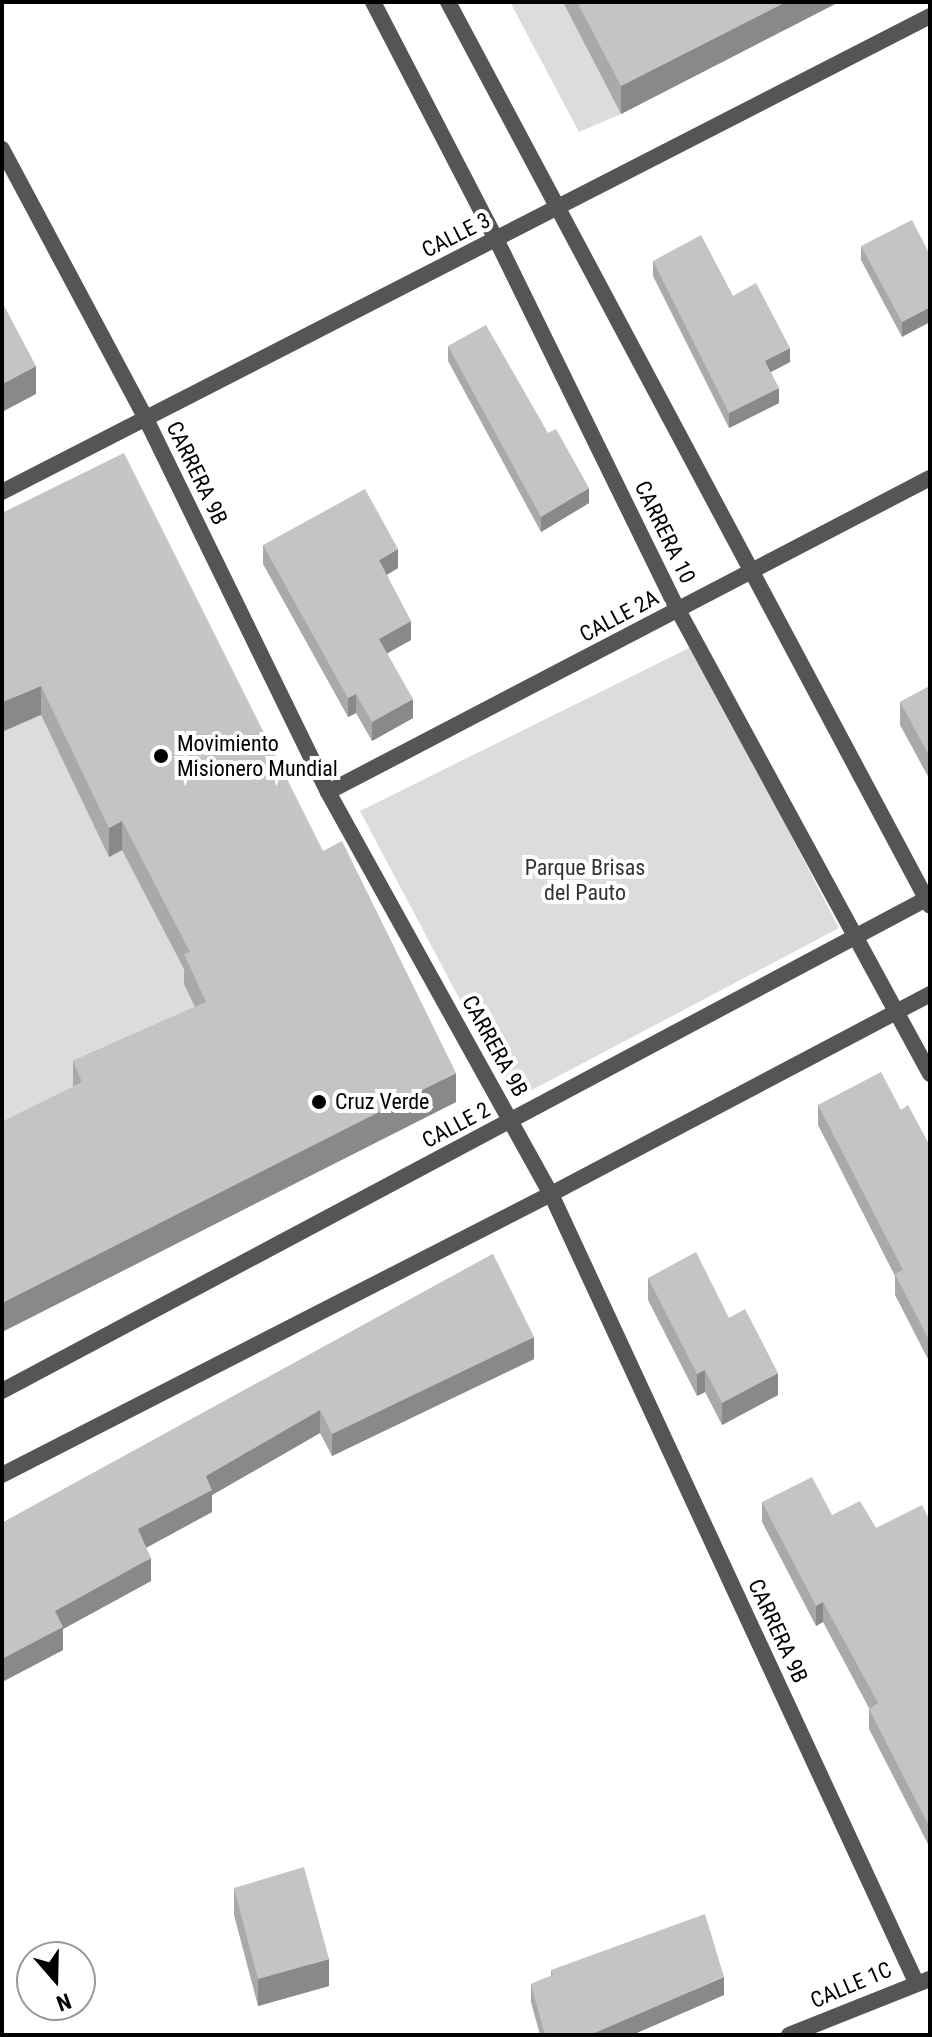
<!DOCTYPE html>
<html>
<head>
<meta charset="utf-8">
<style>
	body { margin:0 }
	#map { position:relative; width:932px; height:2037px; overflow:hidden; background:#fff; font-family:"Roboto Condensed",sans-serif }
	div>[style] { position:absolute }
	.green>* { inset:0; background:#dcdcdc }
	.minor>* { height:16px; margin:-8px; padding:0 8px; transform-origin:8px; border-radius:8px; background:#555 }
	.tertiary>* { height:16px; margin:-8px; padding:0 8px; transform-origin:8px; border-radius:8px; background:#555 }
	.wall>* { inset:0; background:#a9a9a9 }
	.shaded-wall>* { inset:0; background:#898989 }
	.building>* { inset:0; background:#c4c4c4 }
	.dots>* { width:22px; height:22px; translate:-50% -50%; box-sizing:border-box; border:4px solid #fff; border-radius:50% }
	span { translate:-50% -50%; white-space:nowrap; text-align:center; line-height:1.15; -webkit-text-stroke:8px #fff; paint-order:stroke }
	.street-label { font-size:22px; color:#000 }
	.poi-label { font-size:22px; color:#000 }
	.left { translate:0 -50%; text-align:left }
	.park-label { font-size:22px; color:#333 }
	.frame { position:absolute; inset:0; border:4px solid #000; pointer-events:none }
	.north { position:absolute; left:16px; top:1941px; width:80px; height:80px; box-sizing:border-box; background:#fff; border:2px solid #999; border-radius:50%; rotate:160deg; font-size:22px; font-weight:700; line-height:32px; text-align:center; color:#000 }
	.north::after { content:''; display:block; margin:auto; width:28px; height:36px; background:#000; clip-path:polygon(50% 0,100% 100%,50% 72%,0 100%) }
</style>
</head>
<body>
<div id="map">
	<div class="green">
		<i style="clip-path:polygon(510px 2px,564px 2px,621px 114px,579px 132px)"></i>
		<i style="clip-path:polygon(693px 646px,839px 928px,513px 1100px,360px 811px)"></i>
		<i style="clip-path:polygon(41px 715px,109px 856px,122px 850px,252px 918px,206px 1032px,2px 1152px,2px 732px)"></i>
	</div>
	<div class="minor">
		<i style="left:373px;top:2px;width:267px;rotate:62.6deg"></i>
		<i style="left:496px;top:239px;width:413px;rotate:63.9deg"></i>
		<i style="left:678px;top:610px;width:528px;rotate:61.49deg"></i>
		<i style="left:448px;top:2px;width:1024px;rotate:61.93deg"></i>
		<i style="left:2px;top:149px;width:306px;rotate:61.9deg"></i>
		<i style="left:146px;top:419px;width:415px;rotate:64deg"></i>
		<i style="left:328px;top:792px;width:460px;rotate:61deg"></i>
		<i style="left:551px;top:1194px;width:868px;rotate:65.15deg"></i>
		<i style="left:2px;top:492px;width:1043px;rotate:-27.15deg"></i>
		<i style="left:328px;top:792px;width:679px;rotate:-27.55deg"></i>
		<i style="left:789px;top:2035px;width:152px;rotate:-21.7deg"></i>
	</div>
	<div class="tertiary">
		<i style="left:2px;top:1391px;width:1051px;rotate:-28.03deg"></i>
		<i style="left:2px;top:1475px;width:617px;rotate:-27.11deg"></i>
		<i style="left:551px;top:1194px;width:429px;rotate:-27.8deg"></i>
	</div>
	<div class="wall">
		<i style="clip-path:polygon(563px 2px,839px 2px,621px 114px)"></i>
		<i style="clip-path:polygon(861px 246px,930px 255px,902px 337px,861px 260px)"></i>
		<i style="clip-path:polygon(653px 261px,733px 296px,790px 362px,771px 372px,779px 403px,729px 428px,653px 276px)"></i>
		<i style="clip-path:polygon(448px 346px,548px 433px,589px 503px,541px 532px,448px 361px)"></i>
		<i style="clip-path:polygon(2px 513px,323px 851px,456px 1102px,2px 1332px,2px 1122px,73px 1087px,73px 1061px,195px 1007px,184px 984px,184px 969px,122px 850px,109px 857px,41px 715px)"></i>
		<i style="clip-path:polygon(263px 545px,398px 568px,387px 575px,411px 640px,387px 653px,413px 718px,372px 741px,356px 713px,348px 717px,263px 564px)"></i>
		<i style="clip-path:polygon(930px 686px,930px 780px,900px 725px,900px 702px)"></i>
		<i style="clip-path:polygon(818px 1105px,901px 1110px,930px 1146px,930px 1363px,895px 1295px,895px 1276px,818px 1125px)"></i>
		<i style="clip-path:polygon(493px 1254px,534px 1359px,332px 1456px,320px 1433px,212px 1495px,212px 1512px,146px 1548px,151px 1581px,63px 1629px,63px 1650px,2px 1682px,2px 1523px)"></i>
		<i style="clip-path:polygon(648px 1278px,729px 1318px,778px 1395px,722px 1425px,705px 1392px,697px 1396px,648px 1300px)"></i>
		<i style="clip-path:polygon(762px 1502px,832px 1515px,876px 1528px,930px 1521px,930px 1848px,869px 1729px,869px 1708px,823px 1622px,816px 1626px,762px 1522px)"></i>
		<i style="clip-path:polygon(234px 1888px,329px 1986px,258px 2006px,234px 1915px)"></i>
		<i style="clip-path:polygon(551px 1970px,724px 1995px,632px 2035px,540px 2035px,531px 2002px,531px 1984px,551px 1976px)"></i>
	</div>
	<div class="shaded-wall">
		<i style="clip-path:polygon(786px 2px,839px 2px,621px 114px,621px 86px)"></i>
		<i style="clip-path:polygon(930px 307px,930px 322px,902px 337px,902px 322px)"></i>
		<i style="clip-path:polygon(790px 348px,790px 362px,765px 375px,765px 361px)"></i>
		<i style="clip-path:polygon(36px 366px,36px 394px,2px 412px,2px 384px)"></i>
		<i style="clip-path:polygon(779px 388px,779px 403px,729px 428px,729px 413px)"></i>
		<i style="clip-path:polygon(589px 488px,589px 503px,541px 532px,541px 517px)"></i>
		<i style="clip-path:polygon(398px 549px,398px 568px,379px 579px,379px 560px)"></i>
		<i style="clip-path:polygon(411px 621px,411px 640px,379px 658px,379px 639px)"></i>
		<i style="clip-path:polygon(41px 686px,41px 715px,2px 732px,2px 702px)"></i>
		<i style="clip-path:polygon(356px 694px,356px 713px,348px 717px,348px 698px)"></i>
		<i style="clip-path:polygon(413px 699px,413px 718px,372px 741px,372px 722px)"></i>
		<i style="clip-path:polygon(122px 821px,122px 850px,109px 857px,109px 828px)"></i>
		<i style="clip-path:polygon(456px 1073px,456px 1102px,2px 1332px,2px 1303px)"></i>
		<i style="clip-path:polygon(534px 1337px,534px 1359px,332px 1456px,332px 1434px)"></i>
		<i style="clip-path:polygon(705px 1370px,705px 1392px,697px 1396px,697px 1374px)"></i>
		<i style="clip-path:polygon(778px 1373px,778px 1395px,722px 1425px,722px 1403px)"></i>
		<i style="clip-path:polygon(320px 1410px,320px 1433px,212px 1495px,212px 1512px,138px 1552px,138px 1529px,206px 1476px)"></i>
		<i style="clip-path:polygon(151px 1558px,151px 1581px,63px 1629px,63px 1650px,2px 1682px,2px 1659px,55px 1611px)"></i>
		<i style="clip-path:polygon(823px 1602px,823px 1622px,816px 1626px,816px 1606px)"></i>
		<i style="clip-path:polygon(329px 1959px,329px 1986px,258px 2006px,258px 1979px)"></i>
		<i style="clip-path:polygon(724px 1977px,724px 1995px,632px 2035px,590px 2035px)"></i>
	</div>
	<div class="building">
		<i style="clip-path:polygon(577px 2px,786px 2px,621px 86px)"></i>
		<i style="clip-path:polygon(912px 220px,930px 255px,930px 307px,902px 322px,861px 246px)"></i>
		<i style="clip-path:polygon(701px 235px,733px 296px,756px 283px,790px 348px,765px 361px,779px 388px,729px 413px,653px 261px)"></i>
		<i style="clip-path:polygon(2px 302px,36px 366px,2px 384px)"></i>
		<i style="clip-path:polygon(486px 325px,548px 433px,556px 429px,589px 488px,541px 517px,448px 346px)"></i>
		<i style="clip-path:polygon(124px 453px,323px 851px,342px 841px,456px 1073px,2px 1303px,2px 1122px,82px 1082px,73px 1061px,206px 1002px,184px 954px,190px 952px,122px 821px,109px 828px,41px 686px,2px 702px,2px 513px)"></i>
		<i style="clip-path:polygon(365px 489px,398px 549px,379px 560px,411px 621px,379px 639px,413px 699px,372px 722px,356px 694px,348px 698px,263px 545px)"></i>
		<i style="clip-path:polygon(930px 686px,930px 757px,900px 702px)"></i>
		<i style="clip-path:polygon(881px 1072px,901px 1110px,908px 1105px,930px 1146px,930px 1342px,895px 1274px,903px 1270px,818px 1105px)"></i>
		<i style="clip-path:polygon(696px 1252px,729px 1318px,745px 1309px,778px 1373px,722px 1403px,705px 1370px,697px 1374px,648px 1278px)"></i>
		<i style="clip-path:polygon(493px 1254px,534px 1337px,332px 1434px,320px 1410px,206px 1476px,212px 1490px,138px 1529px,151px 1558px,55px 1611px,63px 1627px,2px 1659px,2px 1523px)"></i>
		<i style="clip-path:polygon(812px 1477px,832px 1515px,860px 1501px,876px 1528px,922px 1505px,930px 1521px,930px 1828px,869px 1709px,878px 1703px,823px 1602px,816px 1606px,762px 1502px)"></i>
		<i style="clip-path:polygon(304px 1867px,329px 1959px,258px 1979px,234px 1888px)"></i>
		<i style="clip-path:polygon(705px 1914px,724px 1977px,590px 2035px,545px 2035px,531px 1984px,553px 1975px,551px 1970px)"></i>
	</div>
	<div class="dots">
		<i style="left:161px;top:756px;background:#000"></i>
		<i style="left:319px;top:1102px;background:#000"></i>
	</div>
	<div class="street-label">
		<span style="left:456px;top:235px;rotate:-27deg">CALLE 3</span>
		<span style="left:197px;top:473px;rotate:64deg">CARRERA 9B</span>
		<span style="left:665px;top:532px;rotate:64deg">CARRERA 10</span>
		<span style="left:619px;top:616px;rotate:-28deg">CALLE 2A</span>
		<span style="left:495px;top:1046px;rotate:61deg">CARRERA 9B</span>
		<span style="left:456px;top:1125px;rotate:-28deg">CALLE 2</span>
		<span style="left:778px;top:1631px;rotate:65deg">CARRERA 9B</span>
		<span style="left:851px;top:1985px;rotate:-23deg">CALLE 1C</span>
	</div>
	<div class="poi-label">
		<span class="left" style="left:177px;top:756px">Movimiento<br>Misionero Mundial</span>
		<span class="left" style="left:335px;top:1102px">Cruz Verde</span>
	</div>
	<div class="park-label">
		<span style="left:585px;top:880px">Parque Brisas<br>del Pauto</span>
	</div>
	<div class="frame"></div>
	<div class="north">N</div>
</div>
</body>
</html>
